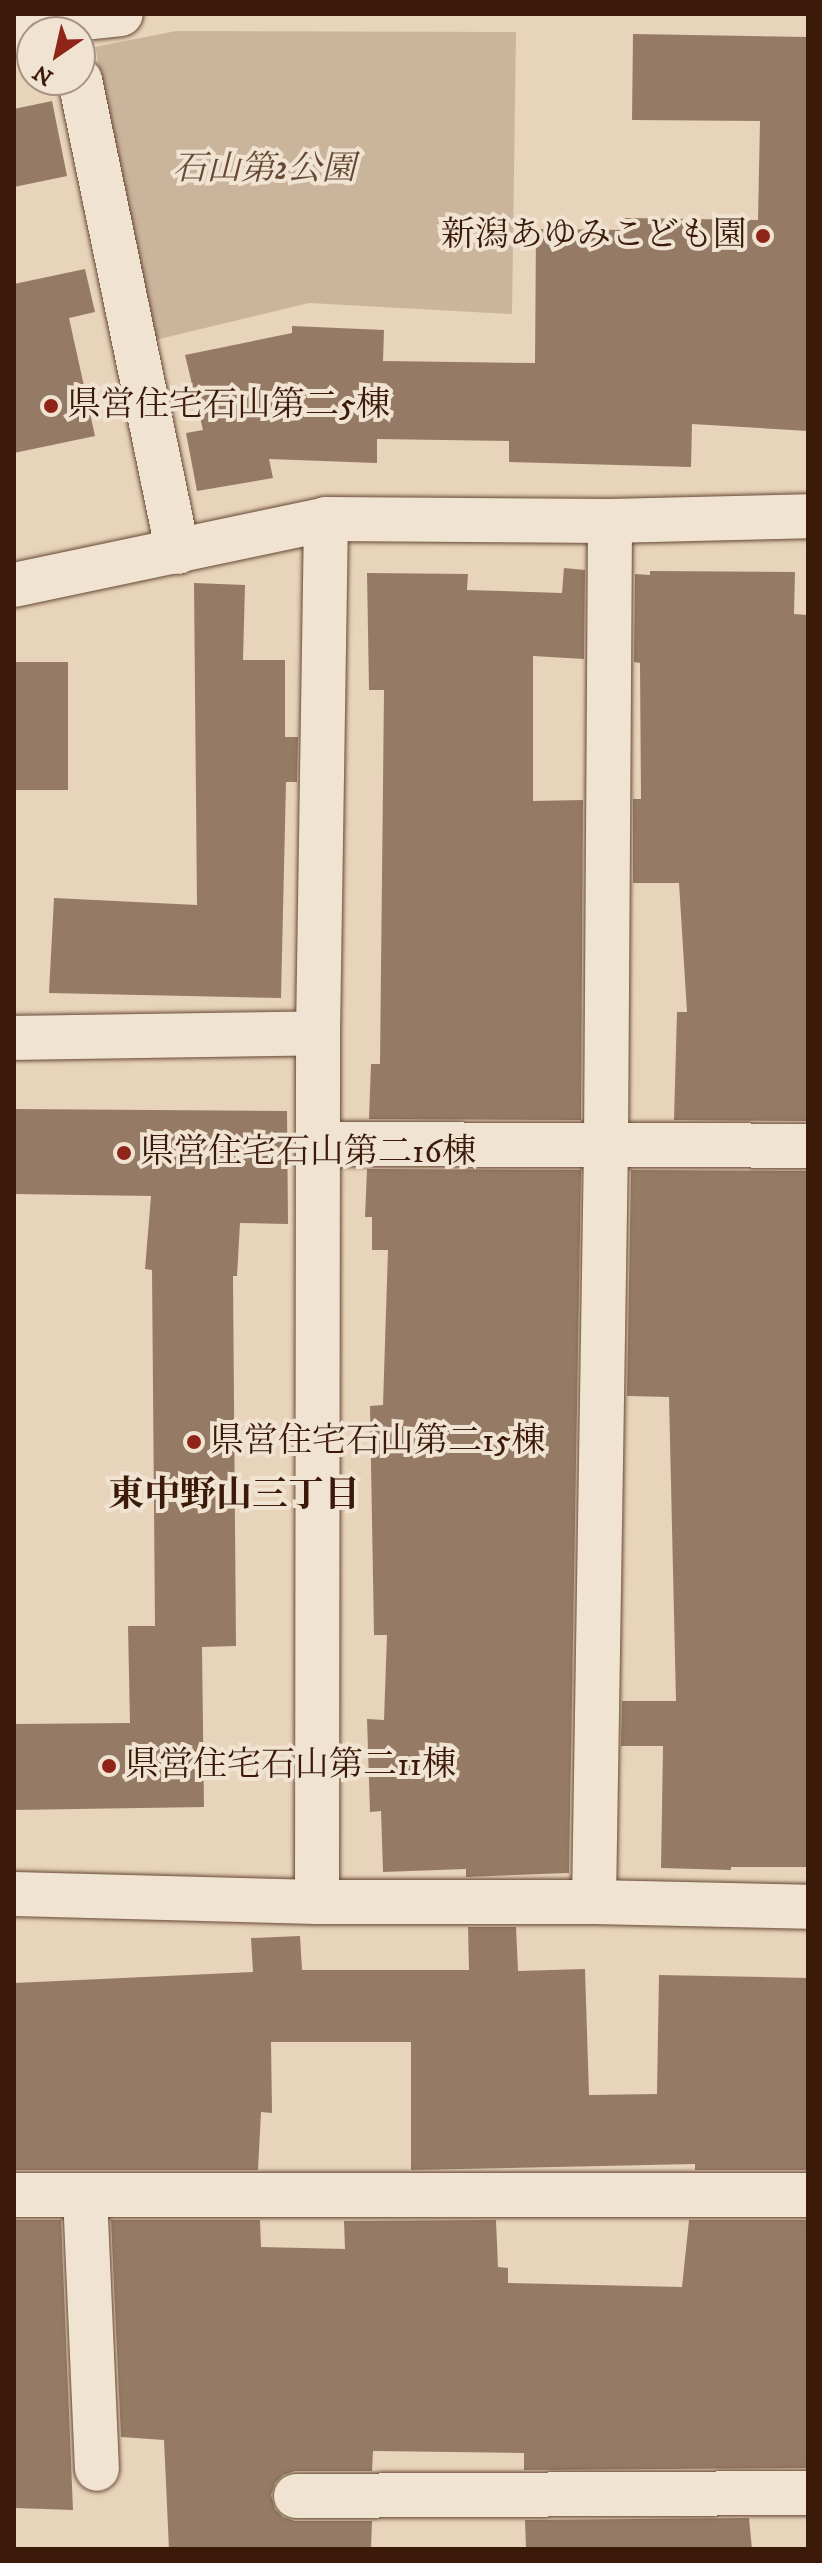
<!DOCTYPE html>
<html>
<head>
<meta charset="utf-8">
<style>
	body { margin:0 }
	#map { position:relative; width:822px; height:2563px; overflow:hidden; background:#e8d4ba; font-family:"IM FELL DW Pica","Noto Serif JP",serif }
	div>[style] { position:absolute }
	.green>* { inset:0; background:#cbb49c }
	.building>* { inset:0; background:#957b65 }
	.roads { filter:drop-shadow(0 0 2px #674835) drop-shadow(0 0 2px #674835) }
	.street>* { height:44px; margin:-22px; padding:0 22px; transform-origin:22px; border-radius:22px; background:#f0e3d2 }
	.dots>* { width:22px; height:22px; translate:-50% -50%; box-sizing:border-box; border:4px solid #f0e3d2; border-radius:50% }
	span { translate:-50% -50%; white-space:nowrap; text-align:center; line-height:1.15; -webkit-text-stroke:8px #f0e3d2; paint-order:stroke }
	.park-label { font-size:34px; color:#674835; font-style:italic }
	.poi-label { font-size:34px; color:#3c1a09 }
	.right { translate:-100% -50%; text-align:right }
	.left { translate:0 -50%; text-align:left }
	.neighbourhood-label { font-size:36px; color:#3c1a09; font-weight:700 }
	.frame { position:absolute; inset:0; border:16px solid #3c1a09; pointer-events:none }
	.north { position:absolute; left:16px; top:16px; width:80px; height:80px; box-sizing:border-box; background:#f0e3d2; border:2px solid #a89382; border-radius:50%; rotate:214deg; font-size:22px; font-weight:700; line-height:32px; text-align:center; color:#3c1a09 }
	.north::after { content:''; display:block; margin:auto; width:28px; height:36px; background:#8f2418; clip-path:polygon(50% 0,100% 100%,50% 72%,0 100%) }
</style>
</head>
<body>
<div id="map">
	<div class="green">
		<i style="clip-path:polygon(176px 31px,516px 32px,512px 314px,309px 303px,155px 340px,95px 47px)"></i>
	</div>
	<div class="building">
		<i style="clip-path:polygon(633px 34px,808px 37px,808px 431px,692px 424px,691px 467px,509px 462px,509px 441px,377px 439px,377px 463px,269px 459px,273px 478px,197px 491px,186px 433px,203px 430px,185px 355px,292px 333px,292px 326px,384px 330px,383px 361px,535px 363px,536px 229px,625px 230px,625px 218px,758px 220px,760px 121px,632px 120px)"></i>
		<i style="clip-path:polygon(52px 101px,67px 176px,14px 187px,14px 109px)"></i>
		<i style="clip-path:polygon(85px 269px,95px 312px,69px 318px,95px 436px,14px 453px,14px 284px)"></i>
		<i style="clip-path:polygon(564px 568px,585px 570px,584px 659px,533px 656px,533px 801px,583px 800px,581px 1120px,369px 1119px,371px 1064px,380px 1064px,384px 690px,369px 690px,367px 573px,468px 574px,467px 590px,562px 593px)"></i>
		<i style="clip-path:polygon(650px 571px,795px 572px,794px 614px,808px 615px,808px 1121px,674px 1120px,677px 1012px,687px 1012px,679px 883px,633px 883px,633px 799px,641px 799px,640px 663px,634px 662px,635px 574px,650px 575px)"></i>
		<i style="clip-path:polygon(194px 583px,245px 585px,243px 660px,285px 660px,285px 737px,298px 737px,297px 782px,286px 782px,281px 998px,49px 993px,54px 898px,197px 905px)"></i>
		<i style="clip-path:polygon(14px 662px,68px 662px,68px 790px,14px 790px)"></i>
		<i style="clip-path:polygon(14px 1109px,287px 1111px,288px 1224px,240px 1223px,237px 1276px,233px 1276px,236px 1646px,202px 1647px,204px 1807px,14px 1810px,14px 1724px,130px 1723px,128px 1626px,155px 1626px,152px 1270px,145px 1269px,151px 1196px,14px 1194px)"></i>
		<i style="clip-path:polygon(367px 1169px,581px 1170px,569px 1873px,466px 1877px,466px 1869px,383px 1872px,381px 1811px,370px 1812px,367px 1719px,384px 1720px,387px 1635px,374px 1635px,370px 1406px,383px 1405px,388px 1250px,372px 1250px,372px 1217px,365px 1217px)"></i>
		<i style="clip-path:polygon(631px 1170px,808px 1171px,808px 1867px,731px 1867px,731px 1870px,661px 1868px,663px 1746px,621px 1746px,622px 1701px,676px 1701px,669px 1397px,627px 1396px)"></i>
		<i style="clip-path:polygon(468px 1927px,516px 1927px,518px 1971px,585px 1969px,589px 2095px,657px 2094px,659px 1975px,808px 1978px,808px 2170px,695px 2170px,695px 2164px,411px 2170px,411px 2042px,271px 2042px,272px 2113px,261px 2112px,258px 2170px,14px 2170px,14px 1983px,253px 1972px,251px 1938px,300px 1936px,302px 1970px,469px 1970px)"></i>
		<i style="clip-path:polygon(14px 2220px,61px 2220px,73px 2510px,14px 2508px)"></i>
		<i style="clip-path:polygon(111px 2220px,260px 2220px,261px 2247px,345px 2249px,344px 2221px,496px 2220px,498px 2267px,508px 2268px,508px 2283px,682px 2287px,689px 2220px,808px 2220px,808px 2468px,524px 2470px,524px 2453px,373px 2451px,372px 2471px,295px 2471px,283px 2475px,275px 2483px,271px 2495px,275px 2509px,283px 2517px,295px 2521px,372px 2521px,371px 2549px,169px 2549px,164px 2440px,121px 2437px)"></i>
		<i style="clip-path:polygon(749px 2518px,752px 2549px,526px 2549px,525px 2520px)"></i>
	</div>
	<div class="roads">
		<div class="street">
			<i style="left:14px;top:33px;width:55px;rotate:-13.8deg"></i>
			<i style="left:67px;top:20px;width:54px;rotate:-6.3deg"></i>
			<i style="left:80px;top:80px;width:482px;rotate:78.3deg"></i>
			<i style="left:14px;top:585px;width:319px;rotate:-11.9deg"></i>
			<i style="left:326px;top:519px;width:284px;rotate:0.4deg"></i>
			<i style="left:610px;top:521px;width:198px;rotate:-1.4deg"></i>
			<i style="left:14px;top:1038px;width:304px;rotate:-0.9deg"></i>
			<i style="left:320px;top:1144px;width:488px;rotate:0.2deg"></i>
			<i style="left:14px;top:1894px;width:303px;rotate:1.5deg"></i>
			<i style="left:317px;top:1902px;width:277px"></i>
			<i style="left:594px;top:1902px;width:214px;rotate:1.3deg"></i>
			<i style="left:317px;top:1902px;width:869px;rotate:-89.93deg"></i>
			<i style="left:318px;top:1033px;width:514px;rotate:-89.11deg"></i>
			<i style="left:594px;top:1902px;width:755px;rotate:-89.09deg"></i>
			<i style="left:606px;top:1147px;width:626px;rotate:-89.63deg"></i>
			<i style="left:14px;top:2195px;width:794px"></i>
			<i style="left:85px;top:2195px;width:274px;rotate:87.5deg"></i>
			<i style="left:296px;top:2496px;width:512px;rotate:-0.34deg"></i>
		</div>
	</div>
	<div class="dots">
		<i style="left:763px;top:236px;background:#8f2418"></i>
		<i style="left:51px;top:406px;background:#8f2418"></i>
		<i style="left:124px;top:1153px;background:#8f2418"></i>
		<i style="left:194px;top:1442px;background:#8f2418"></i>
		<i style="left:109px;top:1766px;background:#8f2418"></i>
	</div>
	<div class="park-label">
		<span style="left:264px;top:170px">石山第2公園</span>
	</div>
	<div class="poi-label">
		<span class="right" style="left:747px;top:236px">新潟あゆみこども園</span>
		<span class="left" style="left:67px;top:406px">県営住宅石山第二5棟</span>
		<span class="left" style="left:140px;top:1153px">県営住宅石山第二16棟</span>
		<span class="left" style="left:210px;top:1442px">県営住宅石山第二15棟</span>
		<span class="left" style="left:125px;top:1766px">県営住宅石山第二11棟</span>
	</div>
	<div class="neighbourhood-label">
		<span style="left:234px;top:1496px">東中野山三丁目</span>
	</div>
	<div class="frame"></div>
	<div class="north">N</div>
</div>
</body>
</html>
